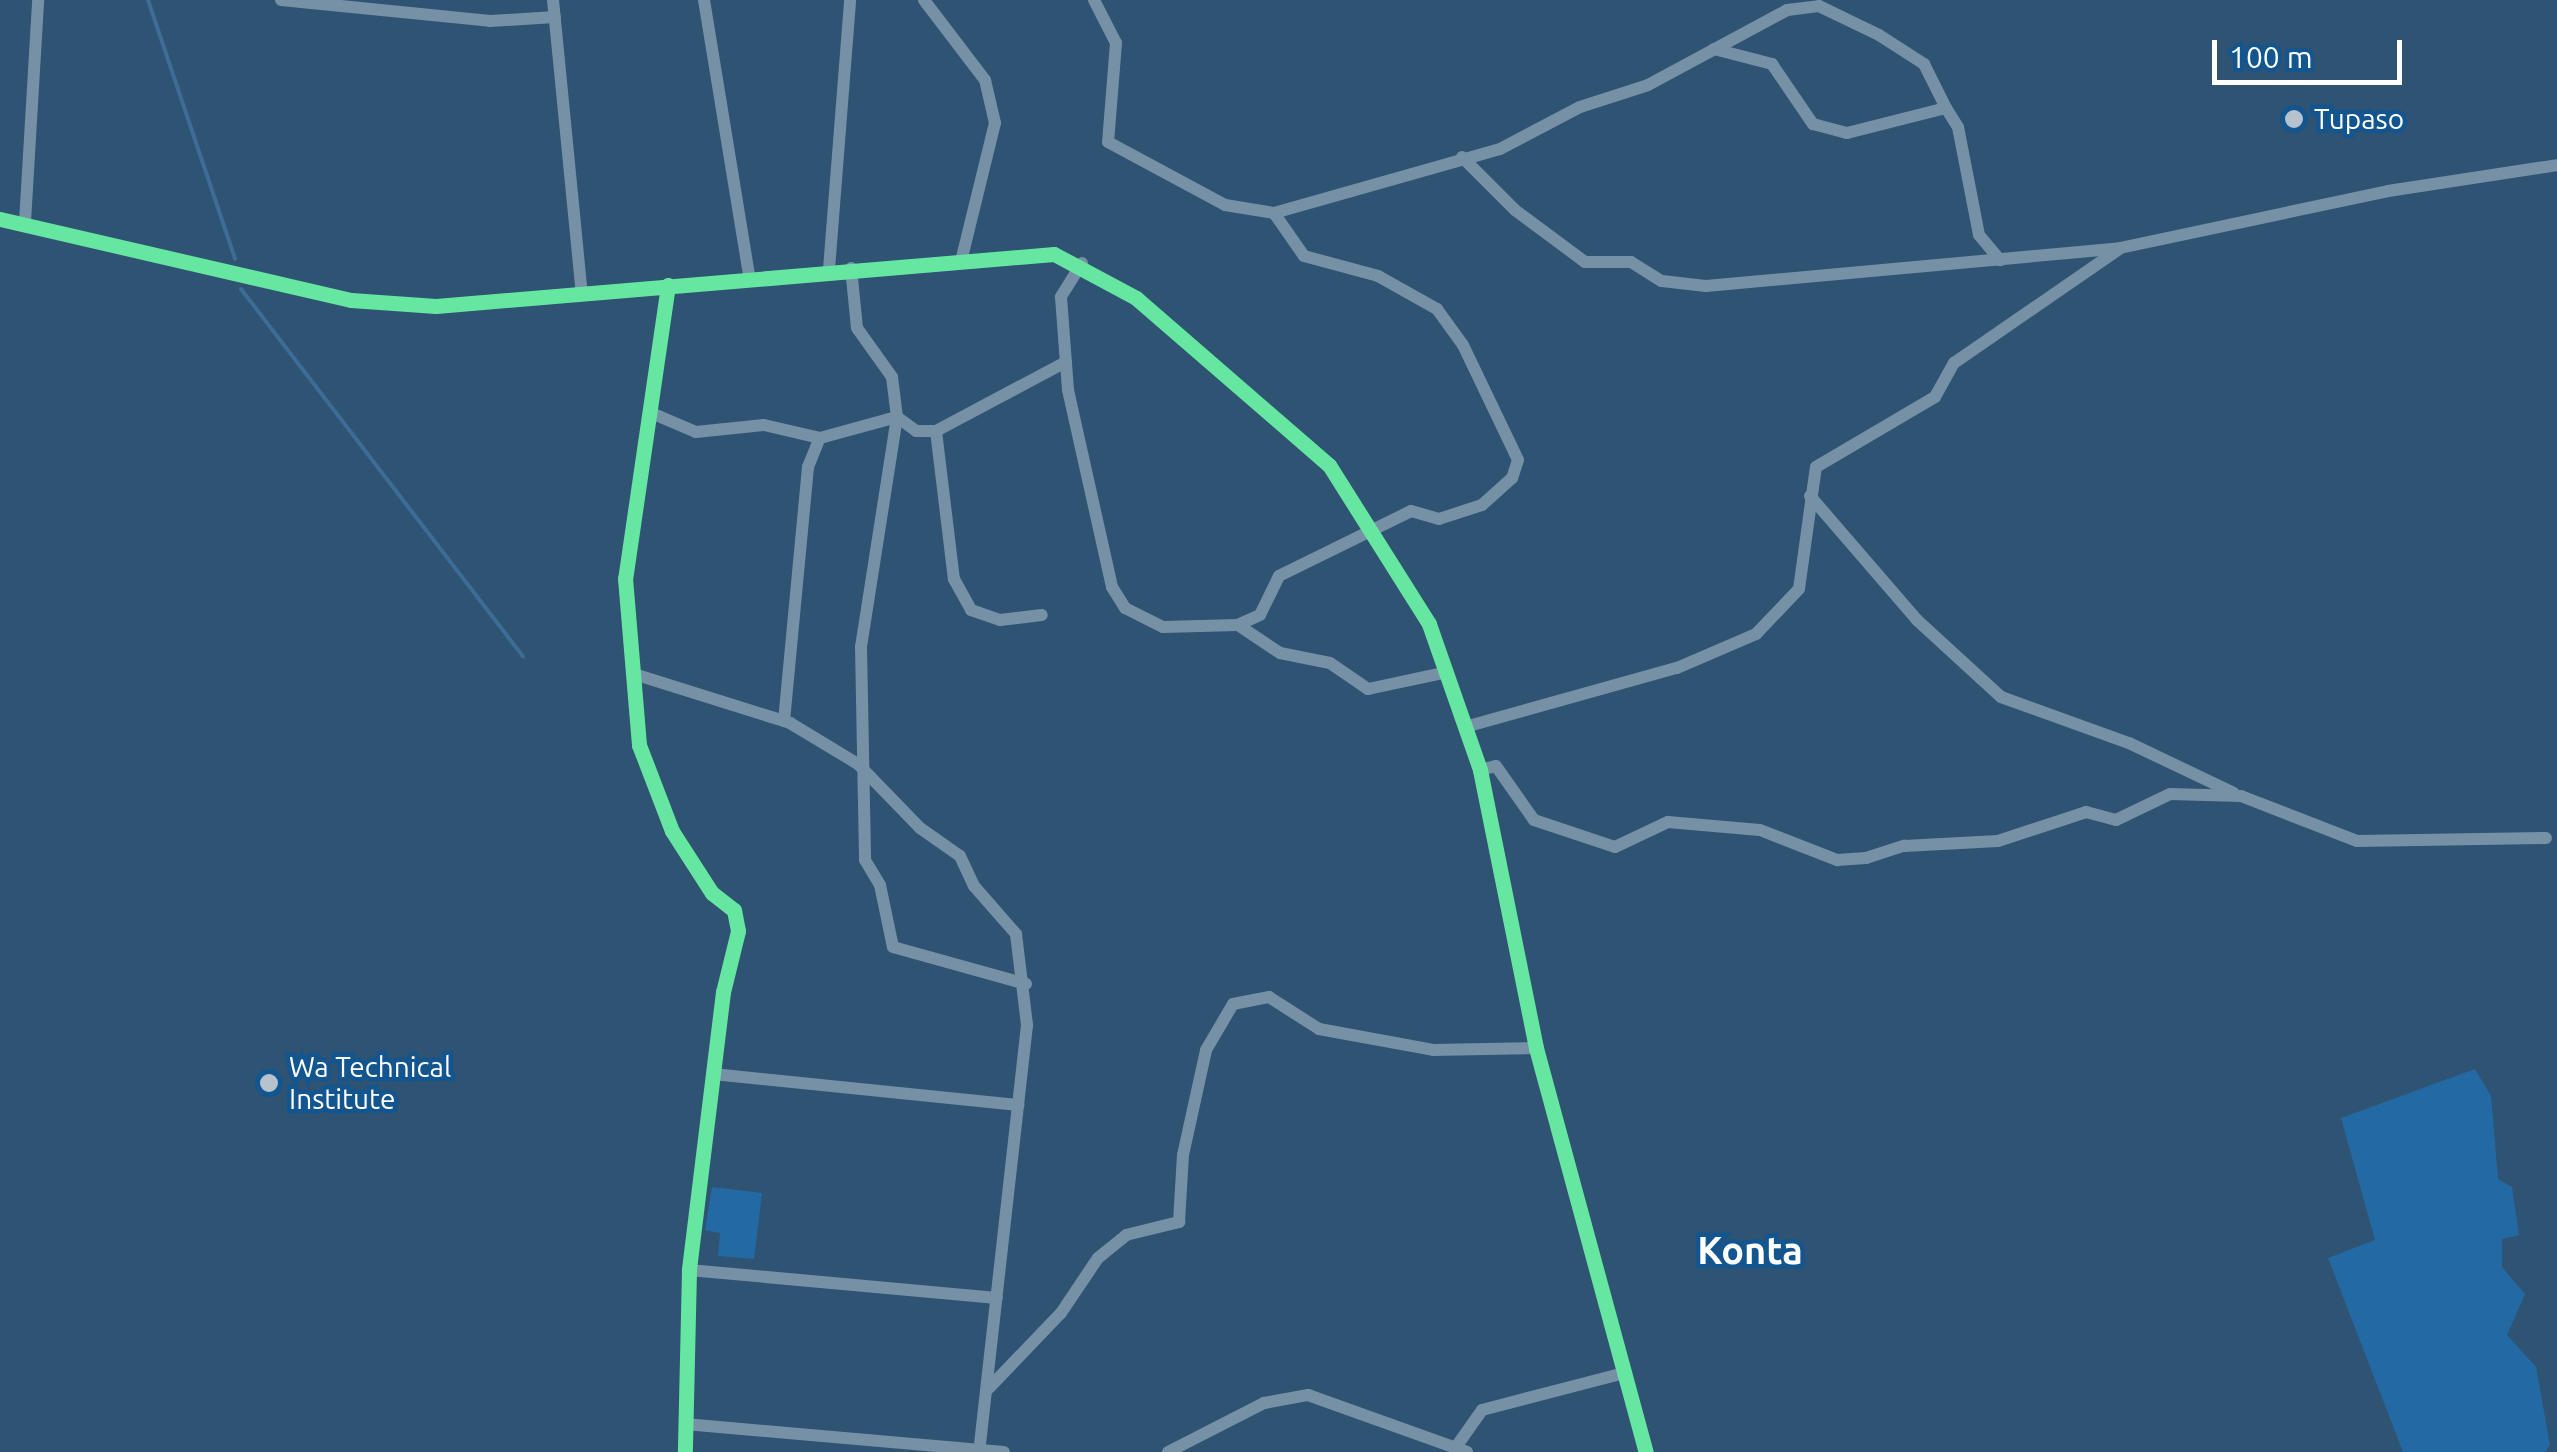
<!DOCTYPE html>
<html>
<head>
<meta charset="utf-8">
<style>
	body { margin:0 }
	#map { position:relative; width:2557px; height:1452px; overflow:hidden; background:#2f5373; font-family:Ubuntu,sans-serif }
	div>[style] { position:absolute }
	.green>* { inset:0; background:#236aa5 }
	.stream>* { height:4px; margin:-2px; padding:0 2px; transform-origin:2px; border-radius:2px; background:#3d6c96 }
	.street>* { height:12px; margin:-6px; padding:0 6px; transform-origin:6px; border-radius:6px; background:#7690a6 }
	.cycleway>* { height:15px; margin:-7.5px; padding:0 7.5px; transform-origin:7.5px; border-radius:7.5px; background:#66e7a1 }
	.dots>* { width:28px; height:28px; translate:-50% -50%; box-sizing:border-box; border:5px solid #13558f; border-radius:50% }
	span { translate:-50% -50%; white-space:nowrap; text-align:center; line-height:1.15; -webkit-text-stroke:9px #13558f; paint-order:stroke }
	.poi-label { font-size:28px; color:#fff }
	.left { translate:0 -50%; text-align:left }
	.district-label { font-size:38px; color:#fff; font-weight:700 }
	.scale { position:absolute; left:2212px; top:40px; width:190px; height:45px; box-sizing:border-box; border:5px solid #fff; border-top:0; padding-left:12px; font-size:30px; line-height:35px; white-space:nowrap; color:#fff; -webkit-text-stroke:8px #13558f; paint-order:stroke }
</style>
</head>
<body>
<div id="map">
	<div class="green">
		<i style="clip-path:polygon(2475px 1069px,2491px 1096px,2498px 1179px,2512px 1187px,2519px 1235px,2502px 1239px,2502px 1267px,2525px 1294px,2507px 1335px,2536px 1367px,2550px 1445px,2545px 1452px,2403px 1452px,2328px 1258px,2375px 1240px,2341px 1118px)"></i>
		<i style="clip-path:polygon(712px 1187px,762px 1193px,754px 1259px,718px 1256px,720px 1233px,705px 1230px)"></i>
	</div>
	<div class="stream">
		<i style="left:148px;top:0;width:273px;rotate:71.4deg"></i>
		<i style="left:241px;top:289px;width:463px;rotate:52.5deg"></i>
	</div>
	<div class="street">
		<i style="left:281px;top:0;width:210px;rotate:5.7deg"></i>
		<i style="left:490px;top:21px;width:65px;rotate:-3.5deg"></i>
		<i style="left:553px;top:0;width:295px;rotate:84.4deg"></i>
		<i style="left:704px;top:0;width:280px;rotate:80.7deg"></i>
		<i style="left:924px;top:0;width:101px;rotate:52.7deg"></i>
		<i style="left:985px;top:80px;width:44px;rotate:76.9deg"></i>
		<i style="left:995px;top:123px;width:138px;rotate:103.8deg"></i>
		<i style="left:1094px;top:0;width:48px;rotate:62.9deg"></i>
		<i style="left:1116px;top:43px;width:99px;rotate:94.6deg"></i>
		<i style="left:1108px;top:142px;width:133px;rotate:28.3deg"></i>
		<i style="left:1225px;top:205px;width:50px;rotate:9.3deg"></i>
		<i style="left:1274px;top:213px;width:52px;rotate:55.1deg"></i>
		<i style="left:1304px;top:256px;width:77px;rotate:15.1deg"></i>
		<i style="left:1378px;top:276px;width:68px;rotate:29.2deg"></i>
		<i style="left:1437px;top:309px;width:44px;rotate:54.2deg"></i>
		<i style="left:1463px;top:345px;width:127px;rotate:64.4deg"></i>
		<i style="left:1518px;top:460px;width:19px;rotate:108deg"></i>
		<i style="left:1512px;top:478px;width:40px;rotate:138deg"></i>
		<i style="left:1482px;top:505px;width:45px;rotate:162deg"></i>
		<i style="left:1439px;top:519px;width:29px;rotate:-164deg"></i>
		<i style="left:1411px;top:511px;width:147px;rotate:153.8deg"></i>
		<i style="left:1279px;top:576px;width:43px;rotate:116deg"></i>
		<i style="left:1260px;top:615px;width:24px;rotate:156deg"></i>
		<i style="left:1714px;top:49px;width:60px;rotate:14.5deg"></i>
		<i style="left:1772px;top:64px;width:73px;rotate:55.7deg"></i>
		<i style="left:1813px;top:124px;width:35px;rotate:15deg"></i>
		<i style="left:1847px;top:133px;width:102px;rotate:-14.2deg"></i>
		<i style="left:1946px;top:108px;width:22px;rotate:58deg"></i>
		<i style="left:1958px;top:127px;width:110px;rotate:79deg"></i>
		<i style="left:1979px;top:235px;width:33px;rotate:50deg"></i>
		<i style="left:1462px;top:157px;width:75px;rotate:45deg"></i>
		<i style="left:1515px;top:210px;width:87px;rotate:36.6deg"></i>
		<i style="left:1585px;top:262px;width:46px"></i>
		<i style="left:1631px;top:262px;width:36px;rotate:32deg"></i>
		<i style="left:1662px;top:281px;width:44px;rotate:6.5deg"></i>
		<i style="left:1706px;top:286px;width:416px;rotate:-5.2deg"></i>
		<i style="left:2120px;top:248px;width:274px;rotate:-12deg"></i>
		<i style="left:2388px;top:191px;width:171px;rotate:-8.7deg"></i>
		<i style="left:1274px;top:213px;width:235px;rotate:-15.8deg"></i>
		<i style="left:1500px;top:149px;width:90px;rotate:-27.7deg"></i>
		<i style="left:1580px;top:107px;width:71px;rotate:-17.9deg"></i>
		<i style="left:1648px;top:85px;width:158px;rotate:-28.3deg"></i>
		<i style="left:1787px;top:10px;width:32px;rotate:-7deg"></i>
		<i style="left:1819px;top:6px;width:67px;rotate:25.8deg"></i>
		<i style="left:1879px;top:35px;width:54px;rotate:32.8deg"></i>
		<i style="left:1924px;top:64px;width:49px;rotate:63.4deg"></i>
		<i style="left:0;top:219px;width:360px;rotate:13deg"></i>
		<i style="left:351px;top:300px;width:85px;rotate:4deg"></i>
		<i style="left:436px;top:306px;width:620px;rotate:-4.81deg"></i>
		<i style="left:1054px;top:254px;width:93px;rotate:28.2deg"></i>
		<i style="left:1136px;top:298px;width:255px;rotate:40.9deg"></i>
		<i style="left:1329px;top:465px;width:188px;rotate:57.8deg"></i>
		<i style="left:1429px;top:624px;width:155px;rotate:70.7deg"></i>
		<i style="left:1480px;top:770px;width:284px;rotate:78.6deg"></i>
		<i style="left:1536px;top:1048px;width:419px;rotate:74.8deg"></i>
		<i style="left:25px;top:222px;width:222px;rotate:-86.6deg"></i>
		<i style="left:1082px;top:263px;width:40px;rotate:122deg"></i>
		<i style="left:1061px;top:297px;width:93px;rotate:85.7deg"></i>
		<i style="left:1068px;top:390px;width:202px;rotate:77.4deg"></i>
		<i style="left:1112px;top:587px;width:25px;rotate:58deg"></i>
		<i style="left:1125px;top:608px;width:42px;rotate:26.6deg"></i>
		<i style="left:1163px;top:627px;width:75px;rotate:-1.5deg"></i>
		<i style="left:1238px;top:625px;width:50px;rotate:33.7deg"></i>
		<i style="left:1280px;top:653px;width:51px;rotate:11.3deg"></i>
		<i style="left:1330px;top:663px;width:46px;rotate:34.4deg"></i>
		<i style="left:1368px;top:689px;width:81px;rotate:-12.1deg"></i>
		<i style="left:851px;top:268px;width:60px;rotate:84.3deg"></i>
		<i style="left:857px;top:328px;width:60px;rotate:54.5deg"></i>
		<i style="left:892px;top:377px;width:40px;rotate:82.9deg"></i>
		<i style="left:897px;top:417px;width:233px;rotate:98.9deg"></i>
		<i style="left:861px;top:647px;width:213px;rotate:88.9deg"></i>
		<i style="left:865px;top:860px;width:29px;rotate:59deg"></i>
		<i style="left:880px;top:885px;width:63px;rotate:78.2deg"></i>
		<i style="left:893px;top:947px;width:138px;rotate:15.5deg"></i>
		<i style="left:829px;top:269px;width:270px;rotate:-85.5deg"></i>
		<i style="left:668px;top:285px;width:296px;rotate:98.3deg"></i>
		<i style="left:625px;top:578px;width:168px;rotate:85.2deg"></i>
		<i style="left:639px;top:745px;width:92px;rotate:69deg"></i>
		<i style="left:672px;top:831px;width:74px;rotate:57.2deg"></i>
		<i style="left:712px;top:893px;width:28px;rotate:38deg"></i>
		<i style="left:734px;top:910px;width:21px;rotate:79deg"></i>
		<i style="left:738px;top:931px;width:63px;rotate:103.8deg"></i>
		<i style="left:723px;top:992px;width:280px;rotate:97deg"></i>
		<i style="left:689px;top:1270px;width:182px;rotate:91.3deg"></i>
		<i style="left:649px;top:412px;width:51px;rotate:23.1deg"></i>
		<i style="left:696px;top:432px;width:68px;rotate:-5.9deg"></i>
		<i style="left:764px;top:425px;width:57px;rotate:13.1deg"></i>
		<i style="left:820px;top:438px;width:80px;rotate:-15.3deg"></i>
		<i style="left:897px;top:417px;width:24px;rotate:36deg"></i>
		<i style="left:916px;top:431px;width:20px"></i>
		<i style="left:936px;top:431px;width:149px;rotate:83.1deg"></i>
		<i style="left:954px;top:579px;width:35px;rotate:61deg"></i>
		<i style="left:971px;top:610px;width:31px;rotate:19deg"></i>
		<i style="left:1000px;top:620px;width:42px;rotate:-6.8deg"></i>
		<i style="left:936px;top:431px;width:147px;rotate:-28deg"></i>
		<i style="left:1810px;top:496px;width:164px;rotate:49.2deg"></i>
		<i style="left:1917px;top:620px;width:114px;rotate:42.5deg"></i>
		<i style="left:2001px;top:697px;width:136px;rotate:19.8deg"></i>
		<i style="left:2129px;top:743px;width:116px;rotate:25.5deg"></i>
		<i style="left:634px;top:674px;width:164px;rotate:17.4deg"></i>
		<i style="left:790px;top:723px;width:79px;rotate:31.1deg"></i>
		<i style="left:858px;top:764px;width:89px;rotate:45.9deg"></i>
		<i style="left:920px;top:828px;width:49px;rotate:35deg"></i>
		<i style="left:960px;top:856px;width:33px;rotate:65deg"></i>
		<i style="left:974px;top:886px;width:64px;rotate:48.8deg"></i>
		<i style="left:1016px;top:934px;width:92px;rotate:83.1deg"></i>
		<i style="left:1027px;top:1025px;width:430px;rotate:96.4deg"></i>
		<i style="left:784px;top:721px;width:255px;rotate:-84.6deg"></i>
		<i style="left:808px;top:467px;width:31px;rotate:-68deg"></i>
		<i style="left:1465px;top:727px;width:220px;rotate:-15.6deg"></i>
		<i style="left:1677px;top:668px;width:86px;rotate:-23.3deg"></i>
		<i style="left:1756px;top:634px;width:62px;rotate:-46.3deg"></i>
		<i style="left:1799px;top:589px;width:123px;rotate:-82.1deg"></i>
		<i style="left:1816px;top:467px;width:138px;rotate:-30.5deg"></i>
		<i style="left:1935px;top:397px;width:39px;rotate:-61deg"></i>
		<i style="left:1954px;top:363px;width:199px;rotate:-34.6deg"></i>
		<i style="left:1480px;top:770px;width:16px;rotate:-14deg"></i>
		<i style="left:1496px;top:766px;width:66px;rotate:54.9deg"></i>
		<i style="left:1534px;top:820px;width:85px;rotate:18.4deg"></i>
		<i style="left:1615px;top:847px;width:59px;rotate:-25.3deg"></i>
		<i style="left:1668px;top:822px;width:92px;rotate:5deg"></i>
		<i style="left:1760px;top:830px;width:83px;rotate:21.3deg"></i>
		<i style="left:1837px;top:860px;width:29px;rotate:-4deg"></i>
		<i style="left:1866px;top:858px;width:40px;rotate:-18deg"></i>
		<i style="left:1904px;top:846px;width:94px;rotate:-3deg"></i>
		<i style="left:1998px;top:841px;width:93px;rotate:-18.2deg"></i>
		<i style="left:2086px;top:812px;width:31px;rotate:15deg"></i>
		<i style="left:2116px;top:820px;width:60px;rotate:-25.7deg"></i>
		<i style="left:2170px;top:794px;width:71px;rotate:1.6deg"></i>
		<i style="left:2241px;top:796px;width:124px;rotate:21.2deg"></i>
		<i style="left:2357px;top:841px;width:189px;rotate:-0.9deg"></i>
		<i style="left:713px;top:1074px;width:307px;rotate:5.8deg"></i>
		<i style="left:689px;top:1270px;width:309px;rotate:5.2deg"></i>
		<i style="left:989px;top:1388px;width:104px;rotate:-46.2deg"></i>
		<i style="left:1061px;top:1313px;width:66px;rotate:-56.1deg"></i>
		<i style="left:1098px;top:1258px;width:36px;rotate:-39deg"></i>
		<i style="left:1126px;top:1235px;width:55px;rotate:-13.8deg"></i>
		<i style="left:1179px;top:1222px;width:67px;rotate:-86.6deg"></i>
		<i style="left:1183px;top:1155px;width:107px;rotate:-77.6deg"></i>
		<i style="left:1206px;top:1050px;width:53px;rotate:-59.6deg"></i>
		<i style="left:1233px;top:1004px;width:37px;rotate:-11deg"></i>
		<i style="left:1269px;top:997px;width:59px;rotate:32.6deg"></i>
		<i style="left:1319px;top:1029px;width:116px;rotate:10.4deg"></i>
		<i style="left:1433px;top:1050px;width:103px;rotate:-1.1deg"></i>
		<i style="left:685px;top:1424px;width:320px;rotate:5deg"></i>
		<i style="left:1456px;top:1447px;width:45px;rotate:-54.9deg"></i>
		<i style="left:1482px;top:1410px;width:147px;rotate:-14.6deg"></i>
		<i style="left:1168px;top:1452px;width:108px;rotate:-27deg"></i>
		<i style="left:1264px;top:1403px;width:45px;rotate:-10.3deg"></i>
		<i style="left:1308px;top:1395px;width:169px;rotate:19.7deg"></i>
	</div>
	<div class="cycleway">
		<i style="left:0;top:219px;width:360px;rotate:13deg"></i>
		<i style="left:351px;top:300px;width:85px;rotate:4deg"></i>
		<i style="left:436px;top:306px;width:620px;rotate:-4.81deg"></i>
		<i style="left:1054px;top:254px;width:93px;rotate:28.2deg"></i>
		<i style="left:1136px;top:298px;width:255px;rotate:40.9deg"></i>
		<i style="left:1329px;top:465px;width:188px;rotate:57.8deg"></i>
		<i style="left:1429px;top:624px;width:155px;rotate:70.7deg"></i>
		<i style="left:1480px;top:770px;width:284px;rotate:78.6deg"></i>
		<i style="left:1536px;top:1048px;width:419px;rotate:74.8deg"></i>
		<i style="left:668px;top:285px;width:296px;rotate:98.3deg"></i>
		<i style="left:625px;top:578px;width:168px;rotate:85.2deg"></i>
		<i style="left:639px;top:745px;width:92px;rotate:69deg"></i>
		<i style="left:672px;top:831px;width:74px;rotate:57.2deg"></i>
		<i style="left:712px;top:893px;width:28px;rotate:38deg"></i>
		<i style="left:734px;top:910px;width:21px;rotate:79deg"></i>
		<i style="left:738px;top:931px;width:63px;rotate:103.8deg"></i>
		<i style="left:723px;top:992px;width:280px;rotate:97deg"></i>
		<i style="left:689px;top:1270px;width:182px;rotate:91.3deg"></i>
	</div>
	<div class="dots">
		<i style="left:2294px;top:119px;background:#b6c3ce"></i>
		<i style="left:269px;top:1083px;background:#b6c3ce"></i>
	</div>
	<div class="poi-label">
		<span class="left" style="left:2314px;top:119px">Tupaso</span>
		<span class="left" style="left:289px;top:1083px">Wa Technical<br>Institute</span>
	</div>
	<div class="district-label">
		<span style="left:1750px;top:1251px">Konta</span>
	</div>
	<div class="scale">100 m</div>
</div>
</body>
</html>
